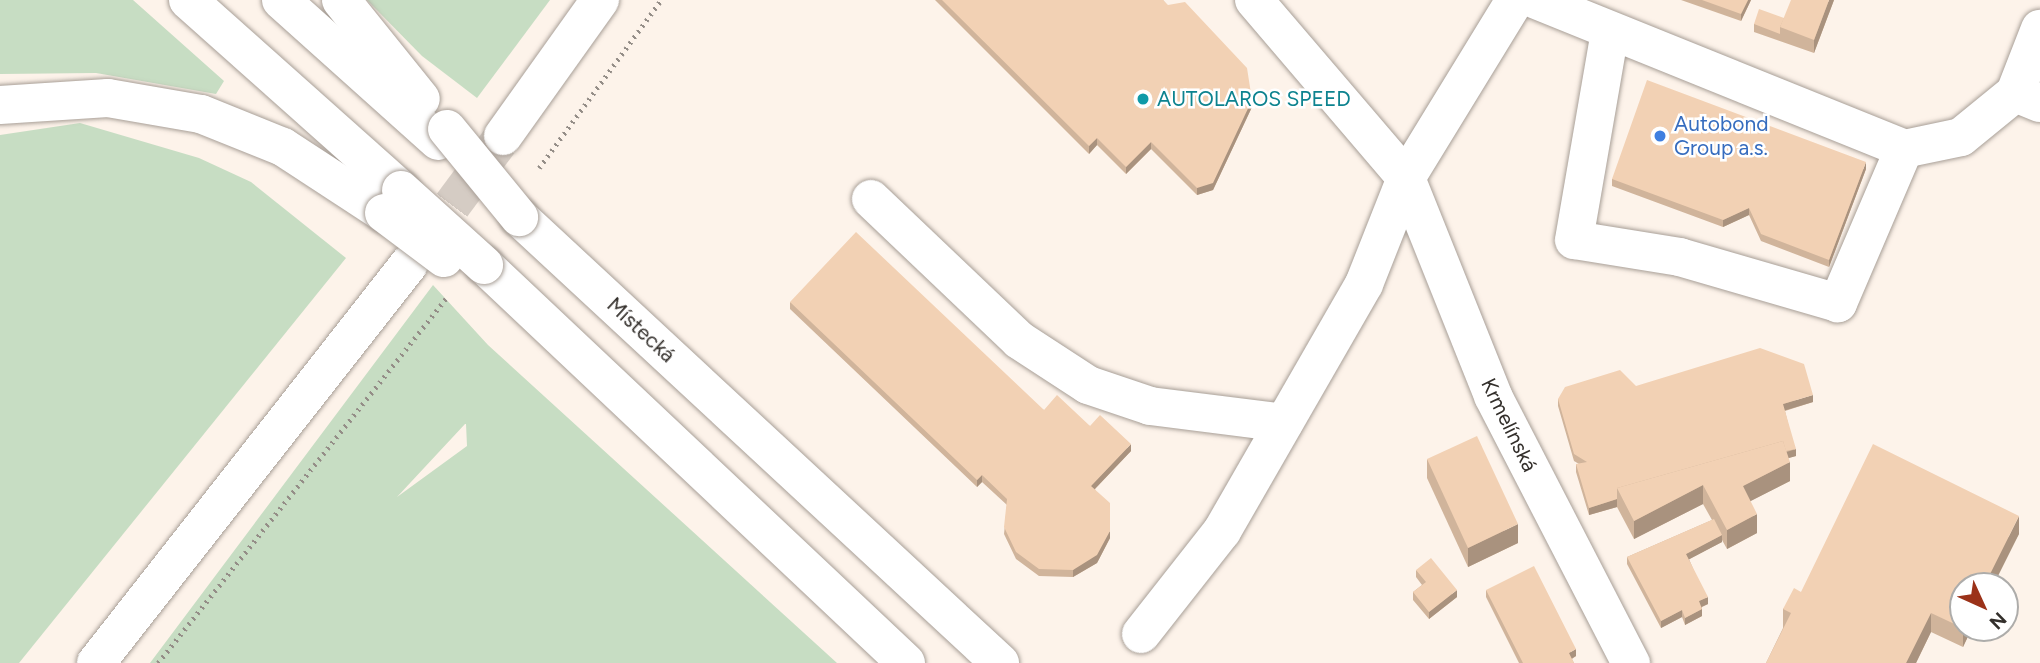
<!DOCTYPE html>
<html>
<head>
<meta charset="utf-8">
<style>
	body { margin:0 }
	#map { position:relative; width:2040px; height:663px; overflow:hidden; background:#fdf3ea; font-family:Figtree,sans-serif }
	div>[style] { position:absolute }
	.green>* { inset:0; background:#c7ddc3 }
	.major-tunnel>* { height:38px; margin-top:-19px; transform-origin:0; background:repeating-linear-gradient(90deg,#d5ccc4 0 38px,transparent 0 57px) }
	.path>* { height:4.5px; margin-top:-2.25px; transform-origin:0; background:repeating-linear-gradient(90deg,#948d87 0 2px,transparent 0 7px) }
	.roads { filter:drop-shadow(0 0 2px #a89f97) drop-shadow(0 0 2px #a89f97) }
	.minor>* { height:38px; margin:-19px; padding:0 19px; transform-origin:19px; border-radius:19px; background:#fff }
	.major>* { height:38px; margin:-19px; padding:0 19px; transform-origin:19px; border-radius:19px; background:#fff }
	.highway>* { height:38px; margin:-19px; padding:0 19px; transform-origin:19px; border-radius:19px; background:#fff }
	.bridges { filter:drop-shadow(0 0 2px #a89f97) drop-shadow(0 0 2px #a89f97) }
	.highway-bridge>* { height:38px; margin:-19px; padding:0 19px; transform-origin:19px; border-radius:19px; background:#fff }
	.wall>* { inset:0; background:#d0b49b }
	.shaded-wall>* { inset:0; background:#a9927e }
	.building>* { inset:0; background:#f2d1b4 }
	.dots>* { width:19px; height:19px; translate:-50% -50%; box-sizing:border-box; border:4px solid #fff; border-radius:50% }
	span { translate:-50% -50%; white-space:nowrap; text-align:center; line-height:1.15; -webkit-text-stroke:5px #fff; paint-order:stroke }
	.culture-label { font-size:21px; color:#0d838f }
	.left { translate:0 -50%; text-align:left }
	.shop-label { font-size:21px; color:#366cbe }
	.street-label { font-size:21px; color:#332f2b }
	.north { position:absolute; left:1949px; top:572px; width:70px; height:70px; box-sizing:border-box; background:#fff; border:2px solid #adacaa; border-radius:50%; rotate:135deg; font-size:19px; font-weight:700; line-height:28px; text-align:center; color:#332f2b }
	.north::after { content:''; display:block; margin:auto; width:24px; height:32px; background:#9b3219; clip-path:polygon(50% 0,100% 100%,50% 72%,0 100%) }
</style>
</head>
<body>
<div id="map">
	<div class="green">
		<i style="clip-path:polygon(0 0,133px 0,224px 81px,216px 94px,96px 73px,0 74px)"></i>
		<i style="clip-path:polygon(367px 0,550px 0,477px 98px,422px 56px)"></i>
		<i style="clip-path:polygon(80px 123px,199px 158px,251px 182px,346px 258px,19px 663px,0 663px,0 135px)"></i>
		<i style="clip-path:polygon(evenodd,433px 285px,488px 345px,837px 663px,150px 663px,433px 285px,466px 424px,467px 446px,397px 497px,465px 424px,466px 424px)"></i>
	</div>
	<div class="major-tunnel">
		<i style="left:418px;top:251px;width:136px;rotate:-53.4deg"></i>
	</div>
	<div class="path">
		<i style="left:539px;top:168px;width:208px;rotate:-54deg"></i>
		<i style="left:158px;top:663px;width:465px;rotate:-51.7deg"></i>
	</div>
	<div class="roads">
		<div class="minor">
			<i style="left:1254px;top:0;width:234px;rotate:49.5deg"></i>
			<i style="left:1406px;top:178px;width:209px;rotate:-58.5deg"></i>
			<i style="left:1536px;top:0;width:397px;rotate:22deg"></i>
			<i style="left:1904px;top:149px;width:168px;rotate:113.2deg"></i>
			<i style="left:1838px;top:303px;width:165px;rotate:-163.8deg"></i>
			<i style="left:1680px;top:257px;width:107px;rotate:-170.9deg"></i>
			<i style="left:1574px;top:240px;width:211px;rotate:-80.2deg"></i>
			<i style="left:2015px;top:93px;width:69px;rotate:-68.7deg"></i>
			<i style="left:1904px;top:149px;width:58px;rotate:-11.9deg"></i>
			<i style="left:1961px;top:137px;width:70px;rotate:-39.2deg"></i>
			<i style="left:2015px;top:93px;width:27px;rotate:22deg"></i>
			<i style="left:1406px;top:178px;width:235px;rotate:68.2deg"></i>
			<i style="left:1493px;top:396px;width:301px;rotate:62.7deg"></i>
			<i style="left:871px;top:199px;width:204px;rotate:43.6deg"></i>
			<i style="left:1019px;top:340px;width:82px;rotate:33.1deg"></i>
			<i style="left:1088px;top:385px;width:65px;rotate:18.7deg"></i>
			<i style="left:1150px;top:406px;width:135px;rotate:7.2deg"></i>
			<i style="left:1141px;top:634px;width:131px;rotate:-51.8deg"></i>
			<i style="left:1222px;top:531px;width:285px;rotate:-60.1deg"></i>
			<i style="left:1364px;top:284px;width:114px;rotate:-68.4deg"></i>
		</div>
		<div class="major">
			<i style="left:503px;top:136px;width:167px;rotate:-54.5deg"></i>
			<i style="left:96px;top:663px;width:507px;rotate:-51.89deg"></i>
		</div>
		<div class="highway">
			<i style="left:188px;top:0;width:285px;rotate:41.7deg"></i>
			<i style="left:281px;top:0;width:211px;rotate:41.9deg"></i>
			<i style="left:341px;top:0;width:127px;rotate:51.1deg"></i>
			<i style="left:0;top:105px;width:108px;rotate:-3.7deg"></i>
			<i style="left:108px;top:98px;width:94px;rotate:9.8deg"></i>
			<i style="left:201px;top:114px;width:88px;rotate:21.9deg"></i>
			<i style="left:283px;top:147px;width:121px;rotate:33.2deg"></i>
			<i style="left:519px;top:217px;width:656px;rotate:42.84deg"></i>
			<i style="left:484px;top:265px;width:580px;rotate:43.32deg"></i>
		</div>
	</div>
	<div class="bridges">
		<div class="highway-bridge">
			<i style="left:447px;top:129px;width:114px;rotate:50.7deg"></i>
			<i style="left:401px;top:190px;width:112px;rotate:42.1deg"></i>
			<i style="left:384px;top:213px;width:75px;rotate:36.9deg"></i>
		</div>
	</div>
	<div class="wall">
		<i style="clip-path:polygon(935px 0,1163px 0,1252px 107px,1213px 190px,1197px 195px,1151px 149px,1126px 174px,1097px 145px,1089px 154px)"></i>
		<i style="clip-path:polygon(1681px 0,1751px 0,1741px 21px)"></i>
		<i style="clip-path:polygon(1834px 0,1814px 53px,1754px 32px,1754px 24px,1784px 18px)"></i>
		<i style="clip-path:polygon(1866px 169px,1829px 267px,1761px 241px,1749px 215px,1723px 227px,1612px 186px,1612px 179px)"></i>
		<i style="clip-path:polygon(790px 302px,1044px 410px,1090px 426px,1131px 451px,1095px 489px,1110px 538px,1097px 563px,1073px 577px,1039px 576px,1016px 559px,1004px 534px,1007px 505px,982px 482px,977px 487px,790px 309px)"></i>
		<i style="clip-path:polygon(1636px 386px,1813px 402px,1785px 411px,1796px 456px,1788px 458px,1790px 481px,1750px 501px,1757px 533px,1727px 549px,1722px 540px,1722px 542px,1689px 559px,1708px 604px,1702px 607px,1702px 616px,1685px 625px,1682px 617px,1661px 628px,1627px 564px,1627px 557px,1712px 520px,1703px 504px,1634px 539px,1617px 507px,1589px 515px,1576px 472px,1576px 464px,1579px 464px,1574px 461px,1558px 406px,1558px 399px)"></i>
		<i style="clip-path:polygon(1427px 459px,1518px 543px,1468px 567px,1427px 478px)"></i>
		<i style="clip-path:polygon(2019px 534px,1963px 628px,1972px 628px,1963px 647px,1931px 632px,1916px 663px,1766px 663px,1783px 628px,1783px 609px,1801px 592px)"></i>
		<i style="clip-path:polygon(1416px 570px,1457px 597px,1429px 619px,1413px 600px,1413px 592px,1422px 585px,1416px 577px)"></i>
		<i style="clip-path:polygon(1486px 590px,1576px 656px,1572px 659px,1574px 663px,1519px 663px,1486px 597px)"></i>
	</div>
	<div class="shaded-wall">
		<i style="clip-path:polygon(1748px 0,1751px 0,1741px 21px,1741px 14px)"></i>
		<i style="clip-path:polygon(1829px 0,1834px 0,1814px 53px,1814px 40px)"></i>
		<i style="clip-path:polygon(1252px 100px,1252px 107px,1213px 190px,1197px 195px,1197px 188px)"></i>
		<i style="clip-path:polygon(1097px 138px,1097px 145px,1089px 154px,1089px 146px)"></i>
		<i style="clip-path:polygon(1151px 142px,1151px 149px,1126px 174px,1126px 167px)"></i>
		<i style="clip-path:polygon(1866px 162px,1866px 169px,1829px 267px,1829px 260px)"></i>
		<i style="clip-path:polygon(1749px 208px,1749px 215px,1723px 227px,1723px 220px)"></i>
		<i style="clip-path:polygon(1813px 395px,1813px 402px,1783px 411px,1783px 404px)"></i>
		<i style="clip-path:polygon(1131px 444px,1131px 451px,1091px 493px,1091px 486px)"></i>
		<i style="clip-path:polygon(1796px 449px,1796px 456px,1626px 504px)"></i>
		<i style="clip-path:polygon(1790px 462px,1790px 481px,1743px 505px,1743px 486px)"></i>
		<i style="clip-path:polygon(982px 475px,982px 482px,977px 487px,977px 480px)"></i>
		<i style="clip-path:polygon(1703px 485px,1703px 504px,1634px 539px,1634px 521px)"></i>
		<i style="clip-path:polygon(1617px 499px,1617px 507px,1589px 515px,1589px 508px)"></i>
		<i style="clip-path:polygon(1757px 514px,1757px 533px,1727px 549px,1727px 530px)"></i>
		<i style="clip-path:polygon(2019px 516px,2019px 534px,1993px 586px,1984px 586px)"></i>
		<i style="clip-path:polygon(1518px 524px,1518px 543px,1468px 567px,1468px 548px)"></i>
		<i style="clip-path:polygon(1110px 531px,1110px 538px,1097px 563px,1073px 577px,1073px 570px)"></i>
		<i style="clip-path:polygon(1722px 535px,1722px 542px,1686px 561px,1686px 554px)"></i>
		<i style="clip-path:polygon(1457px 590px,1457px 597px,1429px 619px,1429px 612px)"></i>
		<i style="clip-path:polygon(1708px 597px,1708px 604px,1699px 608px,1699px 601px)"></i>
		<i style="clip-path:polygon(1702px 609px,1702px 616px,1685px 625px,1685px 618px)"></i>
		<i style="clip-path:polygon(1682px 610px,1682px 617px,1661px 628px,1661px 621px)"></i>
		<i style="clip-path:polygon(1931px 613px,1931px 632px,1916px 663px,1906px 663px)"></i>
		<i style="clip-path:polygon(1963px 628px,1972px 628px,1963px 647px)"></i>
		<i style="clip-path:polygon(1576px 649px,1576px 656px,1569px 660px,1569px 653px)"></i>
	</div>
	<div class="building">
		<i style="clip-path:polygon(942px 0,1163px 0,1168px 5px,1185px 2px,1247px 68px,1252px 100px,1213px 183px,1197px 188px,1151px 142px,1126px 167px,1097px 138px,1089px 146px)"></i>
		<i style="clip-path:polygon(1702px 0,1748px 0,1741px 14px)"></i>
		<i style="clip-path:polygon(1791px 0,1829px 0,1814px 40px,1780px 27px)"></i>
		<i style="clip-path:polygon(1759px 9px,1784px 18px,1780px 27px,1780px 34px,1754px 24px)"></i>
		<i style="clip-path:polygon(1647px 80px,1866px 162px,1829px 260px,1761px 234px,1749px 208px,1723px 220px,1612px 179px)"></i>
		<i style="clip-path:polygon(856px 232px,1044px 410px,1057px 395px,1090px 426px,1100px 415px,1131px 444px,1091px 486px,1110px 503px,1110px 531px,1097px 555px,1073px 570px,1039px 569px,1016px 552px,1004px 527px,1007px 499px,982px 475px,977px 480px,790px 302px)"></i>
		<i style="clip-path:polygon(1760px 348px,1804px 364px,1813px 395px,1783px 404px,1796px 449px,1786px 451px,1783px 441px,1617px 488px,1617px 499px,1589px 508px,1576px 464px,1587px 462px,1574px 454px,1558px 399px,1565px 387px,1620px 370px,1636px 386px)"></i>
		<i style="clip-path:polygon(1477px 436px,1518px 524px,1468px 548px,1427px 459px)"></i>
		<i style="clip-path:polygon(1783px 441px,1790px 462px,1743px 486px,1757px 514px,1727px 530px,1703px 485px,1634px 521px,1617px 488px)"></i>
		<i style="clip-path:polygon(1873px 444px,2019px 516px,1984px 586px,1963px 586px,1963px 628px,1931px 613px,1906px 663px,1766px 663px,1791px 613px,1783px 609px,1794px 588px,1801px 592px)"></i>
		<i style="clip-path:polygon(1714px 519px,1722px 535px,1686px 554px,1708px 597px,1699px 601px,1702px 609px,1685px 618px,1682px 610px,1661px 621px,1627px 557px)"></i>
		<i style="clip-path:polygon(1431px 558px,1457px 590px,1429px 612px,1413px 592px,1426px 582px,1416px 570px)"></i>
		<i style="clip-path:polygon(1534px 566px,1576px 649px,1569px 653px,1574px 663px,1523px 663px,1486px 590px)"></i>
	</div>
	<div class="dots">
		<i style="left:1143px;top:99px;background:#0f9aa8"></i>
		<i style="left:1660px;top:136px;background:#3f7fe0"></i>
	</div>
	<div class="culture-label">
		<span class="left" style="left:1157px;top:99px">AUTOLAROS SPEED</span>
	</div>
	<div class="shop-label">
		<span class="left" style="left:1674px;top:136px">Autobond<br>Group a.s.</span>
	</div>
	<div class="street-label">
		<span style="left:641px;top:330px;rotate:43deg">Místecká</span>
		<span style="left:1509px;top:425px;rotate:64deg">Krmelínská</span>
	</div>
	<div class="north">N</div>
</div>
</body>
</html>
